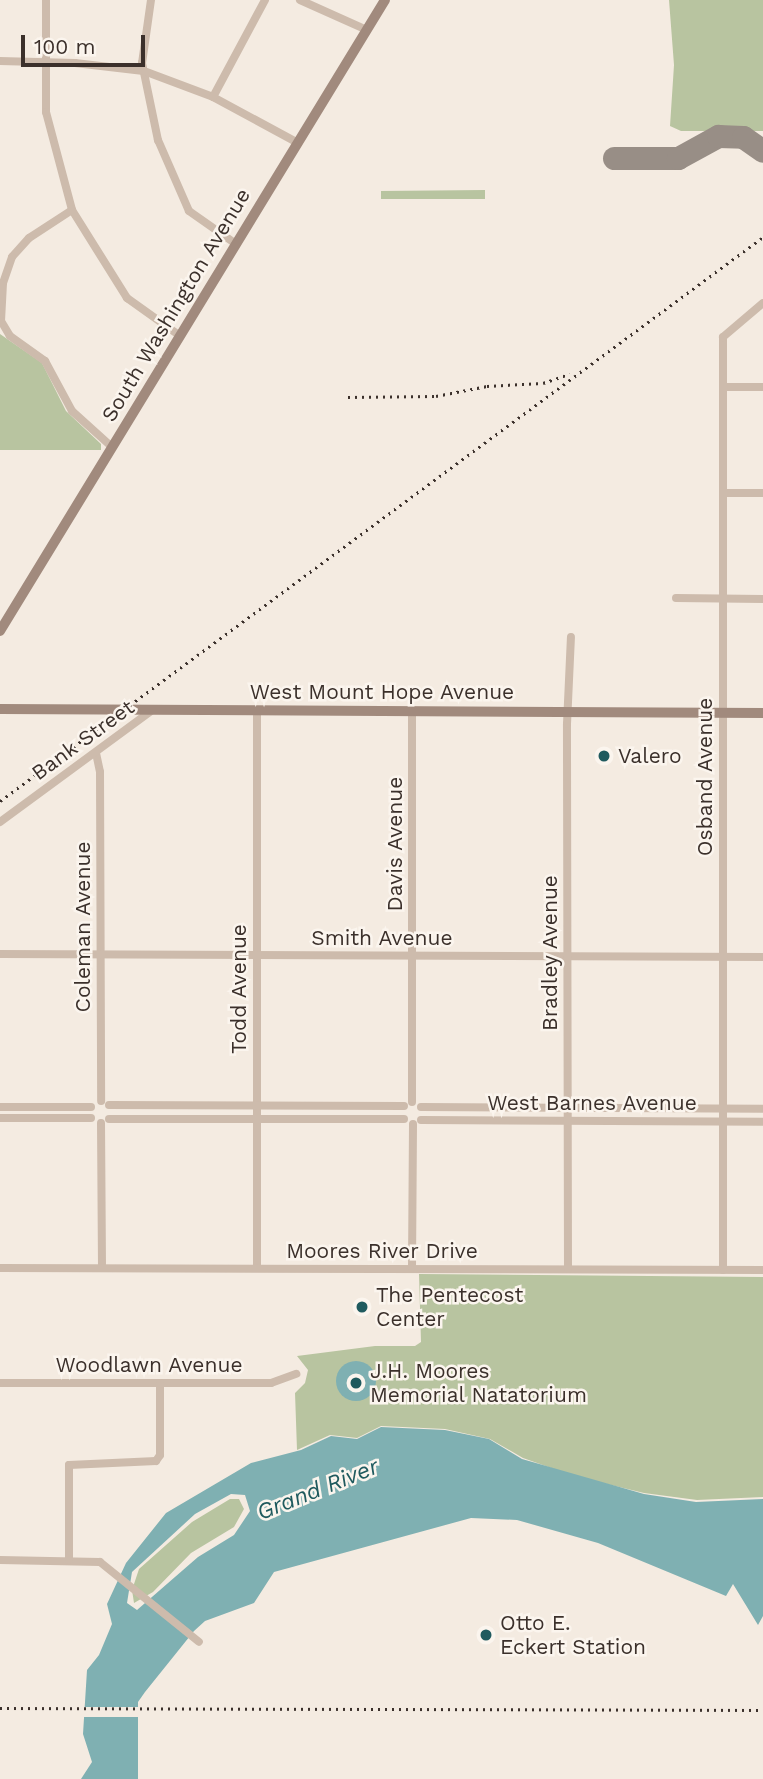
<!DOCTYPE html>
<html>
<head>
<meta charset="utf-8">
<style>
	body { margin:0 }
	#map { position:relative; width:763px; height:1779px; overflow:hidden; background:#f4ebe1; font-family:"Work Sans",sans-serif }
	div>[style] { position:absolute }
	.green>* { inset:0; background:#b8c4a0 }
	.water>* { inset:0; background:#7fb0b2 }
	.round { border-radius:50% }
	.pier>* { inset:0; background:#f4ebe1 }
	.taxiway>* { height:23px; margin:-11.5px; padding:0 11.5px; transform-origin:11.5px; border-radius:11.5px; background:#988e86 }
	.street>* { height:8px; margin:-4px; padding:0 4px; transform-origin:4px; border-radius:4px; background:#cdbbac }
	.secondary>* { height:10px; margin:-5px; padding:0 5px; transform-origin:5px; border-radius:5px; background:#a18a7d }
	.rail>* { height:2.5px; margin-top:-1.25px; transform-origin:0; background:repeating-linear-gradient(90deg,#3b302b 0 2px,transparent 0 7px) }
	.dots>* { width:19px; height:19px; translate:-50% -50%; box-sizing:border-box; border:4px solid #fbf5ee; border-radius:50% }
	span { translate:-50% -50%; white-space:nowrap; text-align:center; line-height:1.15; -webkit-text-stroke:5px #fbf5ee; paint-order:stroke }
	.street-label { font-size:21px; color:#3b302b }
	.poi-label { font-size:21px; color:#3b302b }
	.left { translate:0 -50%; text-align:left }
	.water-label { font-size:23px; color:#1f5a5e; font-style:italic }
	.scale { position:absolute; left:21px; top:35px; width:124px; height:32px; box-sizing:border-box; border:4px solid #3b302b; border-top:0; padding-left:9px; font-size:21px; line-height:24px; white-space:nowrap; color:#3b302b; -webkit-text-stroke:5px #fbf5ee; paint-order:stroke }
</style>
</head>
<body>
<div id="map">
	<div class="green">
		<i style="clip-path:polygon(669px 0,763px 0,763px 131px,681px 131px,670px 126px,674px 65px)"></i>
		<i style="clip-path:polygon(485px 190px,485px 199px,381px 199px,381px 191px)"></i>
		<i style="clip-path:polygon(0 334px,42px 363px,66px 411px,101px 444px,101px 450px,0 450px)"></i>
		<i style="clip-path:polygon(419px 1274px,763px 1277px,763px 1497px,697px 1500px,644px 1493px,574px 1476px,523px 1458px,490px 1439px,445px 1429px,381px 1426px,357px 1438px,330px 1435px,297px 1450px,295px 1393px,305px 1383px,308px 1370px,297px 1356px,375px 1346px,415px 1346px,421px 1342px)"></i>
		<i style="clip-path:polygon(230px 1499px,239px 1499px,244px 1509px,234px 1527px,191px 1553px,153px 1592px,134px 1603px,132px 1590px,139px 1569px,192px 1522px)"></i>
	</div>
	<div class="water">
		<i class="round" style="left:336px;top:1361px;width:40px;height:40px"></i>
		<i style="clip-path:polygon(evenodd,381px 1427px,445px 1430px,489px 1439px,522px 1459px,644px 1494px,696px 1502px,763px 1499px,763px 1616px,758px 1625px,733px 1584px,726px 1596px,598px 1543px,517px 1520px,471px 1518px,274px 1572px,254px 1603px,205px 1621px,194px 1631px,145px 1692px,138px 1702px,138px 1779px,81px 1779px,92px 1762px,83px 1734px,87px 1670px,99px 1655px,112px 1624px,107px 1604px,126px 1563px,166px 1513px,251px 1463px,301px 1450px,331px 1436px,357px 1439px,381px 1427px,231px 1494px,245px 1495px,250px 1511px,234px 1535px,198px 1557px,137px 1610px,127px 1603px,132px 1572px,195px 1514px,231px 1494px)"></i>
	</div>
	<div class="pier">
		<i style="clip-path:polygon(83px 1707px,142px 1707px,142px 1717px,82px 1717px)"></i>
	</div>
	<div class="taxiway">
		<i style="left:614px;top:158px;width:64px"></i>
		<i style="left:678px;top:158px;width:46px;rotate:-28.8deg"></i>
		<i style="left:718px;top:136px;width:25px;rotate:2deg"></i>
		<i style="left:743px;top:137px;width:24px;rotate:35deg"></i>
	</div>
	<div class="street">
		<i style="left:46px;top:0;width:112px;rotate:90deg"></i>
		<i style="left:46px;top:112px;width:101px;rotate:75.1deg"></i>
		<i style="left:72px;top:210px;width:104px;rotate:58deg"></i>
		<i style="left:127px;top:298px;width:65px;rotate:35.6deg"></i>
		<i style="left:151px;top:0;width:64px;rotate:98.1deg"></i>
		<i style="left:142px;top:63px;width:79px;rotate:78.3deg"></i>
		<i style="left:158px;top:140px;width:77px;rotate:66.4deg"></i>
		<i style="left:189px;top:211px;width:57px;rotate:35.1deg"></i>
		<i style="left:300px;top:0;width:73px;rotate:24.1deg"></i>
		<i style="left:0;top:61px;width:75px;rotate:1.5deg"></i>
		<i style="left:75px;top:63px;width:69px;rotate:6.6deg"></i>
		<i style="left:144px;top:71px;width:74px;rotate:20.6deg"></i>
		<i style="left:213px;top:97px;width:97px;rotate:28.4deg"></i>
		<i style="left:213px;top:97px;width:110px;rotate:-61.8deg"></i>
		<i style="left:72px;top:210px;width:51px;rotate:146.9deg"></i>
		<i style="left:29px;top:238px;width:25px;rotate:132deg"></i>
		<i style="left:12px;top:257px;width:28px;rotate:109deg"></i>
		<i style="left:3px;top:283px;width:38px;rotate:93deg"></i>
		<i style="left:1px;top:321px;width:17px;rotate:59deg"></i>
		<i style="left:10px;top:336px;width:43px;rotate:35.5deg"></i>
		<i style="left:45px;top:361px;width:57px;rotate:61.6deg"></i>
		<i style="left:72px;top:411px;width:54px;rotate:42deg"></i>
		<i style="left:723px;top:387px;width:40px"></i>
		<i style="left:724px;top:493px;width:39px"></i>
		<i style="left:676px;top:598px;width:87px;rotate:0.7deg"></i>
		<i style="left:257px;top:711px;width:557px;rotate:90deg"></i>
		<i style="left:96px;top:753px;width:19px;rotate:78deg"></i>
		<i style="left:100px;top:772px;width:329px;rotate:89.8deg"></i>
		<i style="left:0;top:822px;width:187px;rotate:-36.3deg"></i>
		<i style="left:0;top:954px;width:763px;rotate:0.23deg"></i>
		<i style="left:412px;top:1102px;width:390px;rotate:-90deg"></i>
		<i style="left:109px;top:1105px;width:295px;rotate:0.2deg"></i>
		<i style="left:0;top:1107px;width:91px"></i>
		<i style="left:421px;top:1107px;width:342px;rotate:0.3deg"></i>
		<i style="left:0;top:1118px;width:91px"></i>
		<i style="left:109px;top:1119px;width:295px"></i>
		<i style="left:421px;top:1120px;width:342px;rotate:0.3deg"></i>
		<i style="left:101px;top:1123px;width:144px;rotate:89.6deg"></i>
		<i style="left:0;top:1268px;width:763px;rotate:0.15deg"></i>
		<i style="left:412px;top:1268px;width:144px;rotate:-89.6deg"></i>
		<i style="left:568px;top:1269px;width:545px;rotate:-90.11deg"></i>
		<i style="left:567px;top:724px;width:87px;rotate:-87.4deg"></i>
		<i style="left:723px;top:1270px;width:933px;rotate:-90deg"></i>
		<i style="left:723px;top:337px;width:52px;rotate:-40.4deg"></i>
		<i style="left:0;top:1383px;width:271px"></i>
		<i style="left:271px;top:1383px;width:27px;rotate:-20deg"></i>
		<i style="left:0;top:1560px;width:100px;rotate:1.1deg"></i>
		<i style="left:100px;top:1562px;width:127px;rotate:38.9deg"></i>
		<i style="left:69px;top:1560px;width:95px;rotate:-90deg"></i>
		<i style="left:69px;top:1465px;width:87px;rotate:-2.6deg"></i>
		<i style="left:156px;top:1461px;width:7px;rotate:-56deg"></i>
		<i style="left:160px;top:1455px;width:72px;rotate:-90deg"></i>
	</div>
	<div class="secondary">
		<i style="left:0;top:631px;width:739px;rotate:-58.61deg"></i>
		<i style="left:0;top:709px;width:763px;rotate:0.3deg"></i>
	</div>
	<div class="rail">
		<i style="left:348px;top:397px;width:88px;rotate:-0.7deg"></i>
		<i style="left:436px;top:396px;width:52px;rotate:-11.1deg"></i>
		<i style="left:487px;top:386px;width:56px;rotate:-3.1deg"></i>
		<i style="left:543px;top:383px;width:28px;rotate:-19deg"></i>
		<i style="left:0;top:801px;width:949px;rotate:-36.47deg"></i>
		<i style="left:0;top:1708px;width:763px;rotate:0.15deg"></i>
	</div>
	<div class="dots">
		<i style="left:604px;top:756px;background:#1f5a5e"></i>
		<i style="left:362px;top:1307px;background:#1f5a5e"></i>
		<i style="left:356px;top:1383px;background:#1f5a5e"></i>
		<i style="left:486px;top:1635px;background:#1f5a5e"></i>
	</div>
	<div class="street-label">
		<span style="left:176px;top:305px;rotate:-59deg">South Washington Avenue</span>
		<span style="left:382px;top:692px">West Mount Hope Avenue</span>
		<span style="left:83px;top:740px;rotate:-36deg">Bank Street</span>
		<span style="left:705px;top:777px;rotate:-90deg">Osband Avenue</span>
		<span style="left:395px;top:844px;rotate:-90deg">Davis Avenue</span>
		<span style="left:83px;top:927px;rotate:-90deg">Coleman Avenue</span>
		<span style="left:382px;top:938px">Smith Avenue</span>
		<span style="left:550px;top:953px;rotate:-90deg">Bradley Avenue</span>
		<span style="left:239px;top:989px;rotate:-90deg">Todd Avenue</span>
		<span style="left:592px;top:1103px">West Barnes Avenue</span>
		<span style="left:382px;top:1251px">Moores River Drive</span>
		<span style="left:149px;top:1365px">Woodlawn Avenue</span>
	</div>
	<div class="poi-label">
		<span class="left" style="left:618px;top:756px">Valero</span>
		<span class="left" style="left:376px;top:1307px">The Pentecost<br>Center</span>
		<span class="left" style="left:370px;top:1383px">J.H. Moores<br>Memorial Natatorium</span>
		<span class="left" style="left:500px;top:1635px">Otto E.<br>Eckert Station</span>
	</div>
	<div class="water-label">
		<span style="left:318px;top:1490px;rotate:-22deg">Grand River</span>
	</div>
	<div class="scale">100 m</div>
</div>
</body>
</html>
